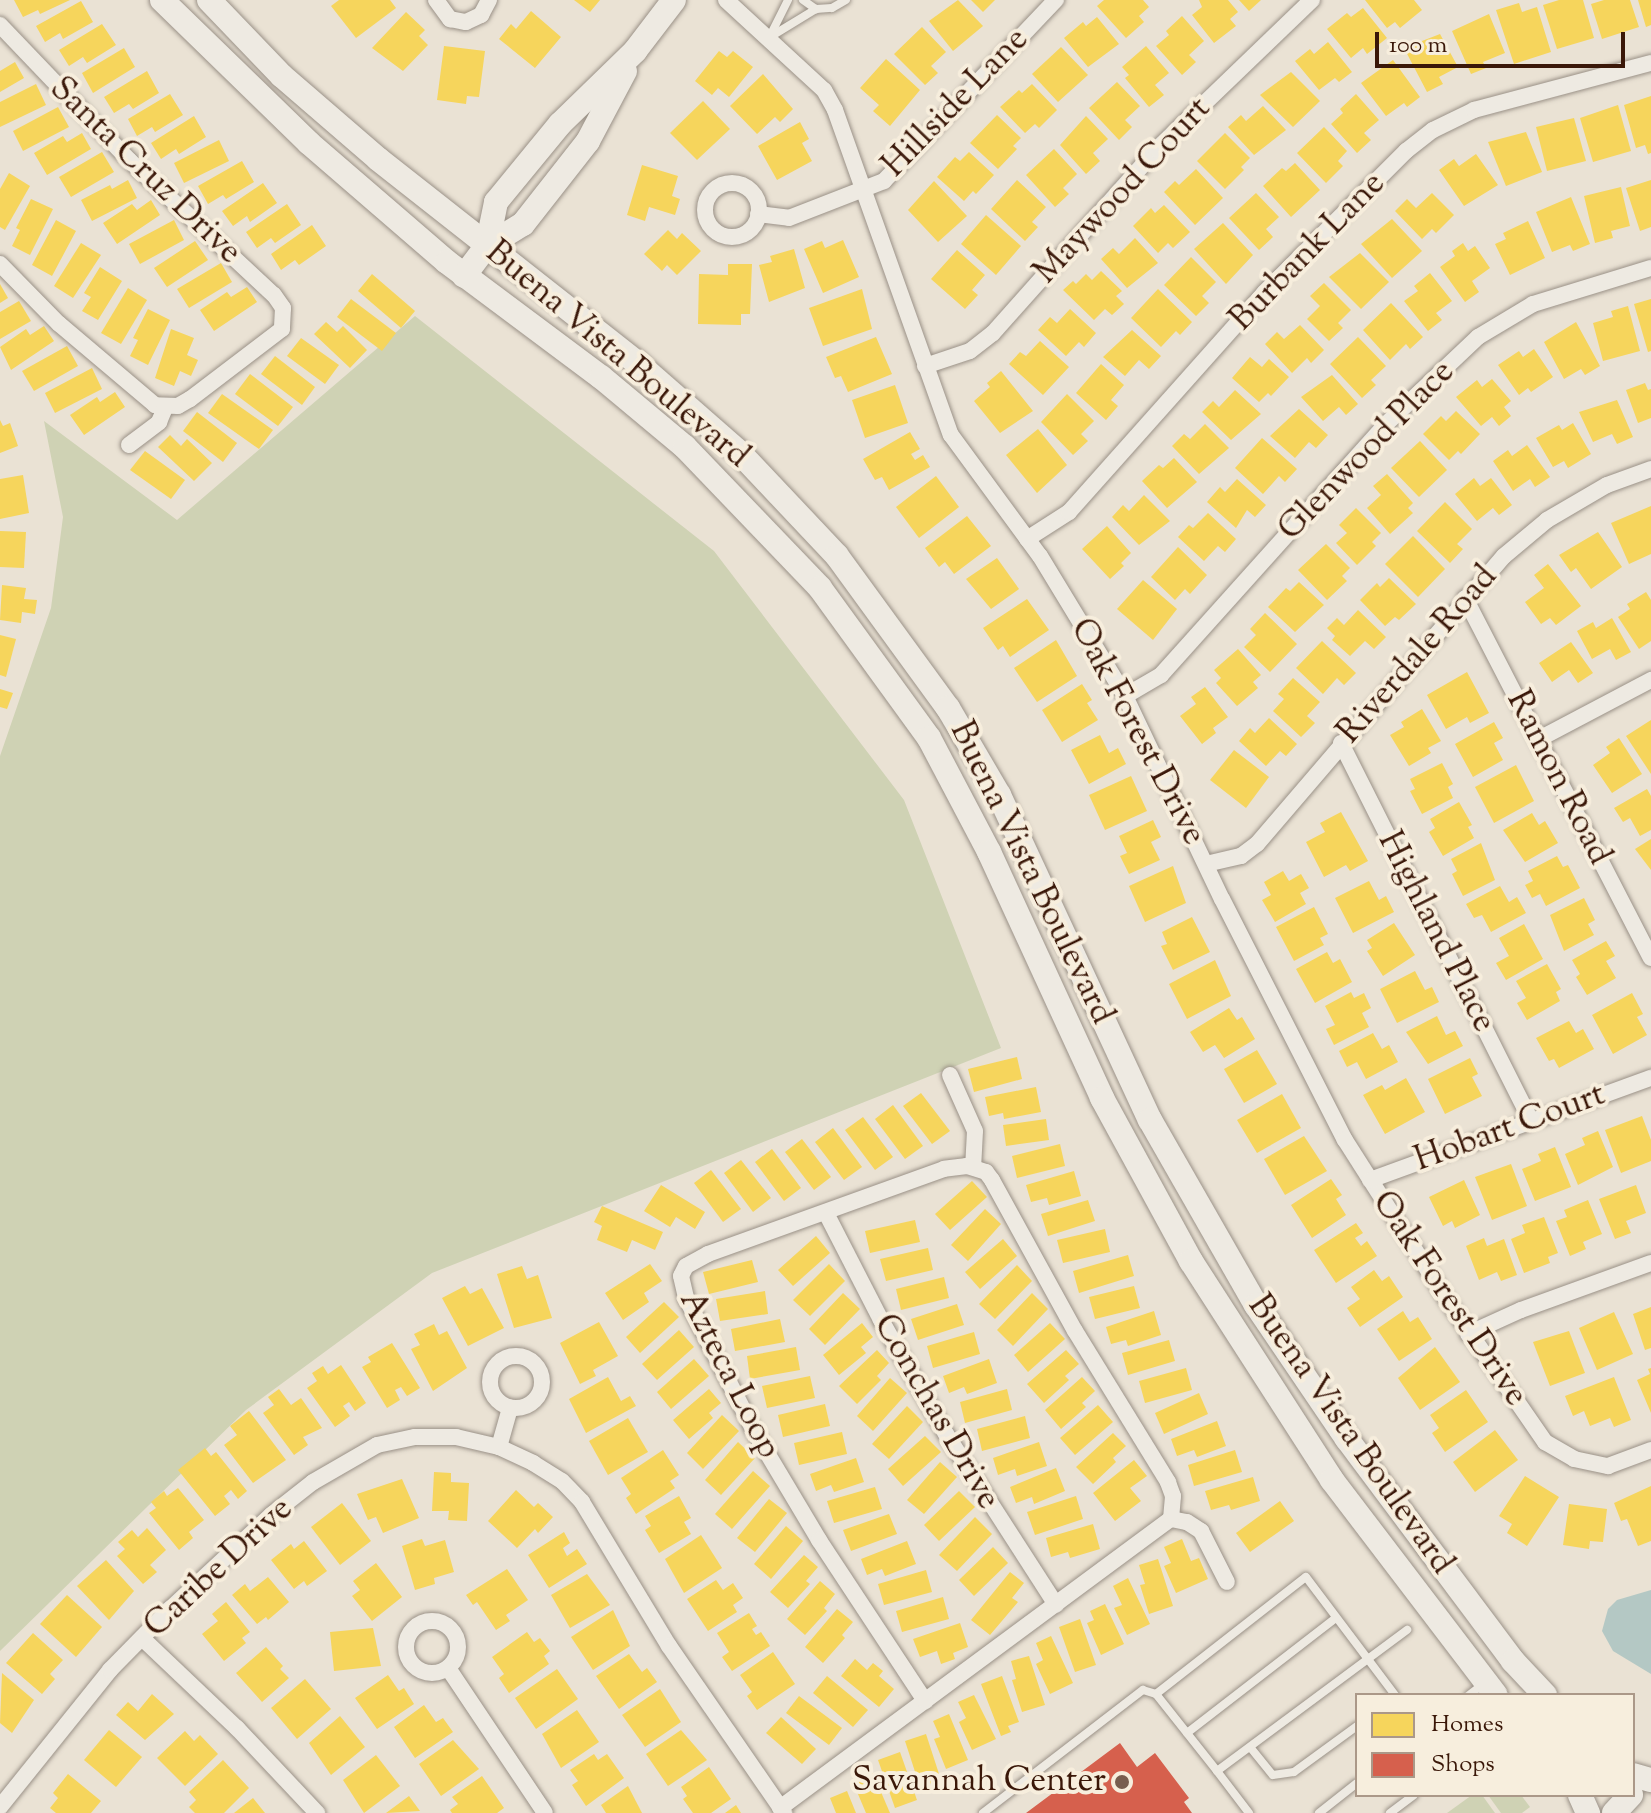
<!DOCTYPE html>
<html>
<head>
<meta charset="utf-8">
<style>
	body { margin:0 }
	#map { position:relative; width:1651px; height:1813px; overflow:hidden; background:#eae2d4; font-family:"Sorts Mill Goudy",serif }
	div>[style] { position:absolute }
	.green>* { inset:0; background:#cfd2b4 }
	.water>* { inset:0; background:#b4c8c4 }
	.homes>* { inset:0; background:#f6d55c }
	.shops>* { inset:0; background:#d6604d }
	.roads { filter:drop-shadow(0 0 2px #9a9187) drop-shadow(0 0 2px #9a9187) }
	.lane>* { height:8px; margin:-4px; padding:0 4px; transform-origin:4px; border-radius:4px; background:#eeeae2 }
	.street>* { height:16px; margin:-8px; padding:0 8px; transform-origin:8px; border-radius:8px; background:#eeeae2 }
	.street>.ring { margin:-8px; padding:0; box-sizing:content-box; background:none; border:16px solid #eeeae2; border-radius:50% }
	.secondary>* { height:24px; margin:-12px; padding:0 12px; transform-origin:12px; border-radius:12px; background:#eeeae2 }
	.dots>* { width:22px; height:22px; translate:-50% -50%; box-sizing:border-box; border:4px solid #f7eedd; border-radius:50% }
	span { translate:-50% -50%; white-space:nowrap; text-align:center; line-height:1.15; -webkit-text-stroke:8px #f7eedd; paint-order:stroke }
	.street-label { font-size:34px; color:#3a1708 }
	.poi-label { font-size:34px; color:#3a1708 }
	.right { translate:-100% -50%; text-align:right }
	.legend { position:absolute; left:1355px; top:1693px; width:280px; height:104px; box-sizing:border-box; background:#f7eedd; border:2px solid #ab9888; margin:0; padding:10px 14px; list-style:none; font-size:24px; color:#3a1708 }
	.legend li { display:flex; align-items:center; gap:16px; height:40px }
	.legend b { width:40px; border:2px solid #ab9888 }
	.scale { position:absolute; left:1375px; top:32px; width:250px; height:36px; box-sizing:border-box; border:4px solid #3a1708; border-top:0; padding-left:10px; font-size:24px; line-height:28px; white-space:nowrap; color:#3a1708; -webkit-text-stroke:6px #f7eedd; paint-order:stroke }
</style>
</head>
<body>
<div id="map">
	<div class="green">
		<i style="clip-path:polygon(415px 316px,714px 551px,904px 800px,1001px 1048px,432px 1273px,246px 1410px,0 1651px,0 756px,51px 608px,63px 517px,44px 421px,177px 520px)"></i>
		<i style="clip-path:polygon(1472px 1795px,1482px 1795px,1495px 1813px,1447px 1813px)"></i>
		<i style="clip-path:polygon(1488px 1795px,1521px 1795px,1530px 1807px,1522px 1813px,1501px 1813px)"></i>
	</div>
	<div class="water">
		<i style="clip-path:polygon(1651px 1590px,1651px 1674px,1613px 1651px,1602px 1631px,1608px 1609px,1617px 1600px)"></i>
	</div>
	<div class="homes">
		<i style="clip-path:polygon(14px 0,70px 0,40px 14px,38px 10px,23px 17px)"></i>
		<i style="clip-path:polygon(339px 0,390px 0,396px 8px,356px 38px,331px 6px)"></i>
		<i style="clip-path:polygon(574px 0,600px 0,590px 12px)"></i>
		<i style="clip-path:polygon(958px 0,983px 26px,953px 51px,929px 21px)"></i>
		<i style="clip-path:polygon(971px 0,995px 0,983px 12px)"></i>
		<i style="clip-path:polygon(1104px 0,1143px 0,1149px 7px,1139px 16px,1144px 22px,1126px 38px,1097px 6px)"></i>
		<i style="clip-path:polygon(1199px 0,1228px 0,1238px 12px,1230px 19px,1236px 26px,1214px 43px,1192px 15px,1202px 7px)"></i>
		<i style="clip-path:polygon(1239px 0,1261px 0,1249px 11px)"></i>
		<i style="clip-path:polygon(1365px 0,1414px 0,1422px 10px,1400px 28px,1395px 22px,1387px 28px)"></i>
		<i style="clip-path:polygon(1559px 0,1583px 0,1594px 38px,1557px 49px,1543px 5px)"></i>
		<i style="clip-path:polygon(1604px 0,1630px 0,1639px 27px,1602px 39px,1591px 4px)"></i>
		<i style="clip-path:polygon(1638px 0,1651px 0,1651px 25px,1646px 27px)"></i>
		<i style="clip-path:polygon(81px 1px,93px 22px,63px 39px,60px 33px,45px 42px,36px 26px)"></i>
		<i style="clip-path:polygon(1519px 3px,1522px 12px,1537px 7px,1551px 52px,1514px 64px,1496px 10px)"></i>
		<i style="clip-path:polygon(1363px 8px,1387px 38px,1367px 54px,1363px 48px,1351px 58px,1327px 29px,1347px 13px,1351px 17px)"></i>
		<i style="clip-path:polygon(531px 11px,561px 37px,535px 68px,499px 39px,511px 24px,516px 29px)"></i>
		<i style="clip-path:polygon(406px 12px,425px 30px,419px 36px,428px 45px,403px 71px,372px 48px)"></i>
		<i style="clip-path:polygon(1489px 14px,1505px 53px,1483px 62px,1486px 68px,1471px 74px,1452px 31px)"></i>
		<i style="clip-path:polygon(1182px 16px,1204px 41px,1189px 55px,1196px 62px,1182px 75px,1156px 46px,1169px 35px,1166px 31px)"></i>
		<i style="clip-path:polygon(1097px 17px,1119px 44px,1088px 67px,1064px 38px,1083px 22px,1086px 26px)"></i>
		<i style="clip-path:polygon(102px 24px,116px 45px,87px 63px,83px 57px,69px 66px,59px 50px)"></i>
		<i style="clip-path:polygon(922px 27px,946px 52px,931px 66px,938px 73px,925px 85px,894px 54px)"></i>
		<i style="clip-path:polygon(1440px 34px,1458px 67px,1439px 77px,1443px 84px,1427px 92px,1404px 48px)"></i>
		<i style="clip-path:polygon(1328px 42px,1352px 72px,1339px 82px,1335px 78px,1319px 90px,1295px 61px,1310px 49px,1314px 54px)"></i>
		<i style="clip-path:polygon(444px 46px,485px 51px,479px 97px,467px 96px,466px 104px,437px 100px)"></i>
		<i style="clip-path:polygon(1146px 46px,1169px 73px,1155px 85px,1164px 95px,1149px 107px,1125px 78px,1129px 75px,1122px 67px)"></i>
		<i style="clip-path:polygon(1061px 47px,1088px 75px,1058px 102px,1032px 74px)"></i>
		<i style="clip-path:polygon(124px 48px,135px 67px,93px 93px,82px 73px)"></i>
		<i style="clip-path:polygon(719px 51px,727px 57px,733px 51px,753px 67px,729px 97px,718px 88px,712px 95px,695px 81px)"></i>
		<i style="clip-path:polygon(886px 59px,920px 90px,890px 126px,873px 111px,879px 105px,860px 88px)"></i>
		<i style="clip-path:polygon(1393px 60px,1420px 97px,1407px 107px,1404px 103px,1386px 116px,1361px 83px)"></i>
		<i style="clip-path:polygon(15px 62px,24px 78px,0 92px,0 71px)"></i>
		<i style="clip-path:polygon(147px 71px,159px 93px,133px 109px,129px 104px,114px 113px,104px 97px)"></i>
		<i style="clip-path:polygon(1291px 72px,1320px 101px,1293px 127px,1260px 95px)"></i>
		<i style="clip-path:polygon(763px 74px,793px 109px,780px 122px,775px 117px,757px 134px,730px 106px)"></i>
		<i style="clip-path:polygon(1117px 82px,1140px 106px,1125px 120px,1132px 127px,1119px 140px,1089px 108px)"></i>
		<i style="clip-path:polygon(36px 84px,46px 105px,0 127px,0 102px)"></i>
		<i style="clip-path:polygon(1032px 84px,1057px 110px,1039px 128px,1035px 124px,1025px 133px,1000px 107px,1019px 90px,1022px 93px)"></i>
		<i style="clip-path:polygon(170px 94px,183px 115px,155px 132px,152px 127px,137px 136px,128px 119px)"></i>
		<i style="clip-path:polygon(1356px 94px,1379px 120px,1364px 133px,1371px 140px,1357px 153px,1331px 124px,1343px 113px,1340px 109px)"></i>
		<i style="clip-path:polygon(1651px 96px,1651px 153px,1648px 154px,1645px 145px,1636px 148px,1624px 105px)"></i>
		<i style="clip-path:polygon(703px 101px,730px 129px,697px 160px,670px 133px)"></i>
		<i style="clip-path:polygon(1618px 105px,1631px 151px,1593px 162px,1580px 118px)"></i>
		<i style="clip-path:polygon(1263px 106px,1286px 130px,1254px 155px,1228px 127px,1241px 115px,1246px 121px)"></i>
		<i style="clip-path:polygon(58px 107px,69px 127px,23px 151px,13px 131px)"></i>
		<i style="clip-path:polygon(997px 115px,1021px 138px,1013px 146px,1017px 149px,998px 169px,970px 143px)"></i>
		<i style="clip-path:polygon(194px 116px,206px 137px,179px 154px,176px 149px,161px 159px,151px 143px)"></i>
		<i style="clip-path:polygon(1086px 116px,1108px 139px,1093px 153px,1100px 161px,1086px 174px,1060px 145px)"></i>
		<i style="clip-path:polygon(1574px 118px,1586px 161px,1547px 171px,1536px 127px)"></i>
		<i style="clip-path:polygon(800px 122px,809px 139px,802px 143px,812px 161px,777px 180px,758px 146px)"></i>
		<i style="clip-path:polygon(1324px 127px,1347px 151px,1338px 161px,1343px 166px,1326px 183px,1297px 153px)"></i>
		<i style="clip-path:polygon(1526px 132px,1542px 172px,1506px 186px,1488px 142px)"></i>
		<i style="clip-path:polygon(82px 133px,91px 149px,47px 175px,34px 153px,63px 136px,67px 142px)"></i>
		<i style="clip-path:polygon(1225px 133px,1250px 158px,1241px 167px,1244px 170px,1225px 189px,1197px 161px)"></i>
		<i style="clip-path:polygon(219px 140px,229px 161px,184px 183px,174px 163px)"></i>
		<i style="clip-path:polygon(1054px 149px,1077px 174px,1063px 188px,1069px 194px,1055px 207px,1026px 175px)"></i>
		<i style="clip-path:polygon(102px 152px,114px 172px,71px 197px,59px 177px)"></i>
		<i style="clip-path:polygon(969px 152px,994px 175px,976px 194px,973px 191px,964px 201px,937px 177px,955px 157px,960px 161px)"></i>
		<i style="clip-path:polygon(1476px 154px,1498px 185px,1464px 206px,1439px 170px,1454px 159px,1459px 166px)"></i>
		<i style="clip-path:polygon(242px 161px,254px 182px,226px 199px,223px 195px,208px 204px,198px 186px)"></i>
		<i style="clip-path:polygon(1295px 163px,1320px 190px,1291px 217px,1263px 186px,1282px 168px,1286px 171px)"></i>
		<i style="clip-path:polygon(642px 165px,678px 176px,672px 196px,680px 199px,675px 215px,649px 207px,645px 221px,627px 215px)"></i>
		<i style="clip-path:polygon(1196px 169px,1223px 198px,1195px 225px,1164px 192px,1175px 181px,1179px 185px)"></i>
		<i style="clip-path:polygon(9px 173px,30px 186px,5px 230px,0 227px,0 189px)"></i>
		<i style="clip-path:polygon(128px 180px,137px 198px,92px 221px,81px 200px,110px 185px,112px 189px)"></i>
		<i style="clip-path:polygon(1017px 180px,1046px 207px,1032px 222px,1038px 227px,1025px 241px,991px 209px)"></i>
		<i style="clip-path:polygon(1651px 180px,1651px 227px,1640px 231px,1626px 188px)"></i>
		<i style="clip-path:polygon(934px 181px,967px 216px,938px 242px,908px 210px)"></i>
		<i style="clip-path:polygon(263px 183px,277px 203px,250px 222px,247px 216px,233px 226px,222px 211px)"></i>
		<i style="clip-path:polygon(1621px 187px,1630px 226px,1611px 231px,1613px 238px,1595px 243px,1584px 196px)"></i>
		<i style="clip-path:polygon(1256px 193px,1279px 217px,1266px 229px,1273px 237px,1259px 250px,1229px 218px)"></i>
		<i style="clip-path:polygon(1432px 193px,1454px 215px,1436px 233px,1432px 229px,1422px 239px,1395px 211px,1407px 199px,1416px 208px)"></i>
		<i style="clip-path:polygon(1571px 197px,1590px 244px,1573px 251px,1570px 245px,1552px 252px,1536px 212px)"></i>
		<i style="clip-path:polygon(31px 199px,53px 209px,30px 255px,12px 246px,20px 230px,16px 228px)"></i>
		<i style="clip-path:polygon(151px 200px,160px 215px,117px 244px,103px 223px,132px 204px,137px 210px)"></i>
		<i style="clip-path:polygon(287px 204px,301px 225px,275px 243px,271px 238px,257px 248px,246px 232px)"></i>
		<i style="clip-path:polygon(1164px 205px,1190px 232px,1173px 248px,1168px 243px,1158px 253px,1133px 226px,1151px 208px,1155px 213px)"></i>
		<i style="clip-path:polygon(986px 215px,1021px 246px,996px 275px,961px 244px)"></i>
		<i style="clip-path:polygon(1392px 219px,1422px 251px,1392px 278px,1361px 244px)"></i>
		<i style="clip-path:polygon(56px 220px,76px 231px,52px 276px,32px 265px)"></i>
		<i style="clip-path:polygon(174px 220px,184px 240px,140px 264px,129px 244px)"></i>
		<i style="clip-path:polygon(1528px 221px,1545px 258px,1510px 275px,1495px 244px,1506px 239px,1503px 233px)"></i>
		<i style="clip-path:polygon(1223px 223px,1253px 255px,1226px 284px,1194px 249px)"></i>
		<i style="clip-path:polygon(312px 225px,326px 246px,299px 265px,295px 260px,281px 270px,271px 254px)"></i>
		<i style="clip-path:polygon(668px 230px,677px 239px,682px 233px,701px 251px,677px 275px,667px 265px,662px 271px,644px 254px)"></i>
		<i style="clip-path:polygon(1135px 238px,1158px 263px,1127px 288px,1101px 259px,1113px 248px,1119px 254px)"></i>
		<i style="clip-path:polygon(843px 240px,859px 277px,823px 293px,804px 249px,822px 241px,825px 248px)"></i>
		<i style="clip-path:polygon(195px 241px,208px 260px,167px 287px,154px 268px)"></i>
		<i style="clip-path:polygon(81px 243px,101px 255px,73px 298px,54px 286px)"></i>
		<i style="clip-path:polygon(1463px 243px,1468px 251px,1475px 246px,1490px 268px,1472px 281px,1479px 292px,1465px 302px,1440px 267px,1455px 256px,1452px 251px)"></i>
		<i style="clip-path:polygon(794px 249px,805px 288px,769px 302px,759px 265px,772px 262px,770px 256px)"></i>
		<i style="clip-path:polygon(957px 250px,985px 275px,972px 290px,978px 295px,965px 309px,931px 279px)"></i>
		<i style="clip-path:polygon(1360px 253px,1389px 282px,1361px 309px,1329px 277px)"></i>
		<i style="clip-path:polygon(1191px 257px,1216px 282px,1202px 296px,1209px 303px,1196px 316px,1164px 285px)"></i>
		<i style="clip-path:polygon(221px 263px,232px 282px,189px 308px,177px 289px)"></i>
		<i style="clip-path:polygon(728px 264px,752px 264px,750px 314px,741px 314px,741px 325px,698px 324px,699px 274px,728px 275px)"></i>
		<i style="clip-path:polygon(100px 267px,122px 281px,98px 320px,82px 311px,91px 297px,84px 293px)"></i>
		<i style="clip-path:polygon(1101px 271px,1122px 291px,1116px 296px,1124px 304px,1112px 315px,1105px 309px,1094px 320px,1063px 290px,1073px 281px,1076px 284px,1086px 274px,1092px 280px)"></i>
		<i style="clip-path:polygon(1430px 273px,1452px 301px,1436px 313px,1442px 320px,1428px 331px,1404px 301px,1418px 291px,1414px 286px)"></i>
		<i style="clip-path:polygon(372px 274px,415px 311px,401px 328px,358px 291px)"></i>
		<i style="clip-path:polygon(1324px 283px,1351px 310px,1338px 323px,1343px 328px,1329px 341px,1307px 319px,1320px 306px,1310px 296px)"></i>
		<i style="clip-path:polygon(0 284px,8px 298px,0 303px)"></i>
		<i style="clip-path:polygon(247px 287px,257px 302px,214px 331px,200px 310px,227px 292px,231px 297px)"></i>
		<i style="clip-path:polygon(128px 288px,147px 300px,121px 344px,101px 333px)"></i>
		<i style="clip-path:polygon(862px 289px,872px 329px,823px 346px,809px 308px)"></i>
		<i style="clip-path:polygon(1158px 289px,1192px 322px,1180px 335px,1176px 331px,1161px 347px,1131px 318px)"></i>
		<i style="clip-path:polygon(351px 299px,396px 333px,382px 351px,337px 317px)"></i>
		<i style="clip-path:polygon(1651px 299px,1651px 351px,1648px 352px,1634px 304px)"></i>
		<i style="clip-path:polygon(19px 301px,31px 321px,0 339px,0 312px)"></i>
		<i style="clip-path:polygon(1391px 303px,1423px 337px,1410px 349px,1406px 344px,1390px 360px,1363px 330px)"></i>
		<i style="clip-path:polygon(1628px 306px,1640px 351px,1603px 361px,1593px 323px,1613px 317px,1611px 311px)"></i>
		<i style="clip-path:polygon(148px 309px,170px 320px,148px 365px,130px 356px,138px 340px,133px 338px)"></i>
		<i style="clip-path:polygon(1070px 309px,1096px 333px,1084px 347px,1079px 342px,1066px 356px,1038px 330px,1050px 317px,1057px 323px)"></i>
		<i style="clip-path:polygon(326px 322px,337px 332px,343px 326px,367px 350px,350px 368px,314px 334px)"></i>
		<i style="clip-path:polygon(1576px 322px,1600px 366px,1585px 375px,1581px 369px,1564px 379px,1544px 342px)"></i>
		<i style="clip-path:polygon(1300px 325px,1324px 350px,1311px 363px,1307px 358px,1292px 373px,1265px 344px,1277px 332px,1284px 339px)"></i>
		<i style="clip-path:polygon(44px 326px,54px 341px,11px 370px,0 347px,26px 329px,30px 335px)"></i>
		<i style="clip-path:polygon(171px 329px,194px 338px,187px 355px,198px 360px,191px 376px,180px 371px,174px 386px,155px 378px)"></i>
		<i style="clip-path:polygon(1132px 330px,1161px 356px,1149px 369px,1139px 360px,1125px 376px,1103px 357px)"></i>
		<i style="clip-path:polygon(876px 337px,892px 374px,848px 392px,841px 376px,835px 378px,826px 357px)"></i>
		<i style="clip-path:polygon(1358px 337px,1386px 366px,1371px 380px,1376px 385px,1362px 398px,1330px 364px)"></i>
		<i style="clip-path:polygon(301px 338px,339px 365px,325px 384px,287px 356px)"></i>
		<i style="clip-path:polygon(1040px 341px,1069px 367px,1043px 395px,1009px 364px,1020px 352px,1026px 356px)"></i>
		<i style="clip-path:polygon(67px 346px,78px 366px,34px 391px,22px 371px)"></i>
		<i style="clip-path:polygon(1534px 349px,1553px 377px,1531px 392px,1528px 388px,1519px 395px,1498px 365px,1519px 351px,1523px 357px)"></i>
		<i style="clip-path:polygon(275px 356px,315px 387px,302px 405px,261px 374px)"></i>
		<i style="clip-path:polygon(1250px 357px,1262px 367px,1269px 359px,1289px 377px,1271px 396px,1268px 393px,1259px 402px,1232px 378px)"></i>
		<i style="clip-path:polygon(1101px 364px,1124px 385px,1111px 400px,1118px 406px,1106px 420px,1076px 393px)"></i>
		<i style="clip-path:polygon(92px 368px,102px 389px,55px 413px,45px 393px)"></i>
		<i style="clip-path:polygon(1001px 371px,1033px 411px,1000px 433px,974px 401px,990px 387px,987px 383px)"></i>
		<i style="clip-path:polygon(250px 374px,293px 407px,278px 426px,235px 394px)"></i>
		<i style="clip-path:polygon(1332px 375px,1358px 404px,1346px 415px,1339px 407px,1323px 421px,1301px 397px)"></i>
		<i style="clip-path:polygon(1492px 379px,1511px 401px,1504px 407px,1511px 416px,1499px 426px,1492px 417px,1481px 426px,1456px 397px,1477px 380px,1482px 387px)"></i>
		<i style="clip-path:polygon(1645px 383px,1648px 390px,1651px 389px,1651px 418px,1638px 423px,1626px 390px)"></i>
		<i style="clip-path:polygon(895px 385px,908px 423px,865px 438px,852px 400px)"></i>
		<i style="clip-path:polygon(1235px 390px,1261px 414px,1231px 440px,1202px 412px,1213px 401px,1219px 407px)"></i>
		<i style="clip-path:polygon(115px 392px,125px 407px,84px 435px,70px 415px,97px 397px,100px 402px)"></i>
		<i style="clip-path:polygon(222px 394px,273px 430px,259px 449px,208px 413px)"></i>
		<i style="clip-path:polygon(1067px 394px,1094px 421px,1081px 434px,1088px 441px,1073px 455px,1041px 422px)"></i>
		<i style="clip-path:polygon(1617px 400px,1633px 437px,1617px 444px,1612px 434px,1593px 442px,1579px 412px)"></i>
		<i style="clip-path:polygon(1299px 409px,1328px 435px,1316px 448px,1309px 442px,1295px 458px,1270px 436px)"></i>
		<i style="clip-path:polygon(1456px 411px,1480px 434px,1461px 454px,1458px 451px,1449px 460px,1423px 434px,1441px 416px,1446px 421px)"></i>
		<i style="clip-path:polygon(197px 412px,237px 443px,223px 462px,183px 431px)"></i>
		<i style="clip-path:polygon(0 420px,3px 426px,10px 423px,18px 446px,0 453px)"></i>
		<i style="clip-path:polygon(1573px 423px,1591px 454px,1568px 468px,1564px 461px,1553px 467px,1536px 438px,1559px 425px,1562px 430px)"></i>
		<i style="clip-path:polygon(1205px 424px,1229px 448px,1199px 474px,1172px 446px,1184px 434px,1190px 439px)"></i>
		<i style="clip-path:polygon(1038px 429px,1067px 465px,1037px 493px,1006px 455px)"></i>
		<i style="clip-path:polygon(910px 432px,920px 449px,911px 454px,915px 460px,923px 455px,930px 467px,889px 490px,882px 477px,875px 480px,863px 459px)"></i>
		<i style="clip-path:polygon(170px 435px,181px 446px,187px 439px,212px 463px,194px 481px,158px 447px)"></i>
		<i style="clip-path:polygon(1262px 438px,1297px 469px,1285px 482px,1279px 476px,1263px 494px,1235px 468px)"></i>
		<i style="clip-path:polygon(1420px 441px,1447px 470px,1419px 497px,1391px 468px)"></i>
		<i style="clip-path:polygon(1527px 445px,1550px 477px,1535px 487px,1530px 479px,1513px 491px,1493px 461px,1508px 450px,1512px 456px)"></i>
		<i style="clip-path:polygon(145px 451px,185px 480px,171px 499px,130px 470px)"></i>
		<i style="clip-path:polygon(1174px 458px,1197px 482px,1167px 508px,1142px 481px,1159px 465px,1163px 468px)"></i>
		<i style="clip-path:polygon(1387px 474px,1413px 503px,1408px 508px,1413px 513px,1390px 534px,1367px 508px,1381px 495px,1373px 486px)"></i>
		<i style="clip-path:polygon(23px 475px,29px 513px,0 519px,0 479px)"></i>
		<i style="clip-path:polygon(936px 476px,959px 507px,919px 538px,896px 507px)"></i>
		<i style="clip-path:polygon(1474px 478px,1480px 486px,1491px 478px,1512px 505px,1499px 515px,1493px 508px,1477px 521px,1455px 494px)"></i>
		<i style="clip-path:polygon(1237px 479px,1266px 505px,1255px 517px,1247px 510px,1236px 528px,1207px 502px,1220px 487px,1225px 492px)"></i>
		<i style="clip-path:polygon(1144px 495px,1170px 521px,1139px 545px,1112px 517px,1123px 505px,1129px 511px)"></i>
		<i style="clip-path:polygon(1445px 502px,1472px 529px,1457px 544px,1463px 549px,1450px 563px,1417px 531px)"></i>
		<i style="clip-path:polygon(1651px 506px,1651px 554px,1629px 564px,1611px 523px)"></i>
		<i style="clip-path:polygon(1356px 508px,1381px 533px,1372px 542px,1376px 546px,1357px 565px,1336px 543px,1347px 533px,1339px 525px)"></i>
		<i style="clip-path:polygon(1208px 513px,1236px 539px,1225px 552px,1218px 546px,1204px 561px,1178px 537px,1189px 525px,1193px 528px)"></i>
		<i style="clip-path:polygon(967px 516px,991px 546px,954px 574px,945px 562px,939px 567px,925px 548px)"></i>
		<i style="clip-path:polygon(1107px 526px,1131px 553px,1121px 563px,1124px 566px,1110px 579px,1082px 549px)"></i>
		<i style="clip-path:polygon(0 531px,26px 532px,24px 568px,0 567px)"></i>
		<i style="clip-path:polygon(1598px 532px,1622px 567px,1591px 589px,1576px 568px,1571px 572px,1559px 555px)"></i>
		<i style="clip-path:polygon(1413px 536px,1445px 569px,1418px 597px,1385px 564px)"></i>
		<i style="clip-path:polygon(1326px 544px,1350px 568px,1342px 576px,1347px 581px,1327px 600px,1298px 570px)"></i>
		<i style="clip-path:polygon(1178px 547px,1207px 575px,1190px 594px,1185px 589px,1175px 600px,1151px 577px)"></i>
		<i style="clip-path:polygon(997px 558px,1019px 589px,991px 609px,966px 579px)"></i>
		<i style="clip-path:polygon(1548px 564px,1581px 606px,1556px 625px,1550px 618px,1541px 624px,1525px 602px,1544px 588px,1534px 575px)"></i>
		<i style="clip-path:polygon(1389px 578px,1416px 604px,1399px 620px,1395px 617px,1385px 626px,1360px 600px,1377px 583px,1380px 587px)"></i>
		<i style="clip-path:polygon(1143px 580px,1177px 609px,1153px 640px,1117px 609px)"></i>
		<i style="clip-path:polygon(1299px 582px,1324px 605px,1295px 632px,1268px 607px,1286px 588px,1290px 591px)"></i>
		<i style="clip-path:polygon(2px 585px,26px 588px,24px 599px,37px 600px,35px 614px,22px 612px,21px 623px,0 620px)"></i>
		<i style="clip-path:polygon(1646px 592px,1651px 600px,1651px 641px,1639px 649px,1618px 617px,1630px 609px,1627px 604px)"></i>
		<i style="clip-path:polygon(1027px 599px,1049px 630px,1010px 657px,1003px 646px,998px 650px,983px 628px)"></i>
		<i style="clip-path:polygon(1358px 610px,1386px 637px,1374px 649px,1365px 641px,1350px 656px,1332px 640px,1335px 636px,1327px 628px,1337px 618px,1344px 625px)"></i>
		<i style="clip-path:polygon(1265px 613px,1297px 644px,1270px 672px,1244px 647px,1256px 635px,1250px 629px)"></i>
		<i style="clip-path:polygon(1612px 618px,1631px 652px,1616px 660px,1610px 649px,1592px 659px,1577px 631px,1593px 622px,1596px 628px)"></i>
		<i style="clip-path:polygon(0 635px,16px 639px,6px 677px,0 675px)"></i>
		<i style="clip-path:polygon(1056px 640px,1077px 676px,1037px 702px,1014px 668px)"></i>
		<i style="clip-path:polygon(1322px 641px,1356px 673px,1344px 685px,1337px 678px,1323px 694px,1296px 668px)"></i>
		<i style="clip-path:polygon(1571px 642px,1593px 673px,1578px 683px,1569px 670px,1552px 682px,1539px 663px)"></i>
		<i style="clip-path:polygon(1238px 649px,1261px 675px,1253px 682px,1258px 688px,1237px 706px,1216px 683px,1221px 678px,1214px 670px)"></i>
		<i style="clip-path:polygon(1467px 672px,1489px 713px,1470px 723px,1467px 717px,1446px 729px,1427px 695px)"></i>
		<i style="clip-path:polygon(1293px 678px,1320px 702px,1307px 716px,1315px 723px,1301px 737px,1273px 711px,1284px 699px,1278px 694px)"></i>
		<i style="clip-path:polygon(1082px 684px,1092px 700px,1087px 703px,1098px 720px,1062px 742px,1042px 710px)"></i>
		<i style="clip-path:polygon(1205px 687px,1228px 717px,1213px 728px,1216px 733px,1202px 744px,1180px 716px,1196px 704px,1191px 697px)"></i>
		<i style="clip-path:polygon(0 689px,13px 693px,7px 709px,0 707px)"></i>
		<i style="clip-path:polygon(1422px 709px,1441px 741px,1428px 748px,1431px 753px,1409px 766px,1390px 735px,1404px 727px,1401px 722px)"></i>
		<i style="clip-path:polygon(1269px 718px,1297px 744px,1286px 756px,1280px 751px,1266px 766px,1239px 741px,1250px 728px,1255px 733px)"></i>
		<i style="clip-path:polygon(1651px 720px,1651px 774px,1626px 736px)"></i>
		<i style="clip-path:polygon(1494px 722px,1503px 738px,1494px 743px,1503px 760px,1473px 777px,1455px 744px)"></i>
		<i style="clip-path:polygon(1100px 735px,1109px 753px,1118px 748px,1126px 764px,1089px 784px,1071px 750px)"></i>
		<i style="clip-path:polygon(1619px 738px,1642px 774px,1612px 793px,1593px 765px,1610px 753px,1606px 747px)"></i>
		<i style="clip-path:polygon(1234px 750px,1269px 777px,1246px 808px,1210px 780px)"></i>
		<i style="clip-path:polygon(1442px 763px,1453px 784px,1448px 787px,1453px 798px,1422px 814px,1410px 791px,1415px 789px,1410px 779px)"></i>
		<i style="clip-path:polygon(1516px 765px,1534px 801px,1494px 823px,1475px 787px)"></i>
		<i style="clip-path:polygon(1131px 776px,1147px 811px,1105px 830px,1089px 795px)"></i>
		<i style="clip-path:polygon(1647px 789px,1651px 796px,1651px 830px,1640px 836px,1630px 818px,1623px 822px,1614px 808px)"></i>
		<i style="clip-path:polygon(1459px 802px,1472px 825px,1468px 827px,1474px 838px,1443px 856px,1429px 832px,1435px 828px,1430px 819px)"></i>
		<i style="clip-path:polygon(1341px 812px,1368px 861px,1350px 871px,1346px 865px,1324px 877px,1306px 842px,1325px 832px,1320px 823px)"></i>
		<i style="clip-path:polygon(1532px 813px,1539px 825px,1545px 821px,1558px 843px,1525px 862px,1503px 830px)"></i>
		<i style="clip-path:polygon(1153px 820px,1161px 837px,1151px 842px,1160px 860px,1129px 874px,1120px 856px,1127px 853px,1119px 836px)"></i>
		<i style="clip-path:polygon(1651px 839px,1651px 870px,1635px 849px)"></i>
		<i style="clip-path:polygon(1481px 843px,1495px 880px,1463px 896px,1452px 874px,1457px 871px,1451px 859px)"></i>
		<i style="clip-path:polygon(1557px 856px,1563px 867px,1568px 865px,1580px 888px,1546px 906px,1540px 894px,1532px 898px,1525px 885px,1533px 881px,1528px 871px)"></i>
		<i style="clip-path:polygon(1173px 866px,1186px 903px,1145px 922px,1129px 886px)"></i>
		<i style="clip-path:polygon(1283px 871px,1289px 881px,1301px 874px,1309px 888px,1300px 893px,1306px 904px,1275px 922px,1262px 900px,1271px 895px,1264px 882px)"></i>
		<i style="clip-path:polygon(1369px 881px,1379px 900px,1386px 896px,1394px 912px,1353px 933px,1335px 898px)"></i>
		<i style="clip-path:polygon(1500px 886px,1509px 902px,1517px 897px,1526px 913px,1491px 932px,1482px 915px,1474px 918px,1466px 904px)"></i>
		<i style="clip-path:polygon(1584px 898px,1595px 920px,1588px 924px,1594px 935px,1564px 951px,1550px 915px)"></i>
		<i style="clip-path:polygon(1314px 907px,1328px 934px,1320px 938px,1324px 945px,1294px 961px,1276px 927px)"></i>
		<i style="clip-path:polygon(1192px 917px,1210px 952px,1173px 970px,1161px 946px,1167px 944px,1162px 932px)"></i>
		<i style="clip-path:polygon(1394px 923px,1415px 955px,1383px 976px,1367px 951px,1372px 948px,1367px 940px)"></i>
		<i style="clip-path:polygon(1524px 924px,1543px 959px,1506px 980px,1496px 963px,1509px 956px,1499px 938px)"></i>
		<i style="clip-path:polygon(1606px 941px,1615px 956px,1606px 961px,1616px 978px,1587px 995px,1576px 977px,1580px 974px,1572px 960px)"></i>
		<i style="clip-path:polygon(1327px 952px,1333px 963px,1340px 959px,1352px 982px,1315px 1003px,1296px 969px)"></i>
		<i style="clip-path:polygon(1215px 960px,1231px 996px,1187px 1019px,1169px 984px)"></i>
		<i style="clip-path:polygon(1547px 964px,1561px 989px,1556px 992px,1560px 1001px,1527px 1020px,1517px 1003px,1526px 998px,1516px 981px)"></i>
		<i style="clip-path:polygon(1415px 971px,1425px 990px,1432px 987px,1439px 1002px,1397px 1023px,1380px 989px)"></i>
		<i style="clip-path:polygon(1351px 992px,1354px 998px,1364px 993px,1371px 1008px,1362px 1013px,1369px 1027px,1334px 1045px,1326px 1029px,1335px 1025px,1325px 1006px)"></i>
		<i style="clip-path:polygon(1632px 993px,1643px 1014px,1637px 1017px,1647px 1035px,1613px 1054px,1592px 1015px)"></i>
		<i style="clip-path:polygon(1229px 1008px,1237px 1020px,1242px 1017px,1255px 1039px,1224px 1058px,1215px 1045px,1203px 1052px,1190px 1032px)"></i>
		<i style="clip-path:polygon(1437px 1016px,1446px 1035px,1455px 1031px,1463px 1046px,1428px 1064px,1406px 1032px)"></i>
		<i style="clip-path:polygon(1569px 1021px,1576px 1033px,1583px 1029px,1594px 1049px,1559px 1068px,1554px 1059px,1549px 1061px,1536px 1038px)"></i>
		<i style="clip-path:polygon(1373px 1033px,1382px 1049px,1389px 1045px,1398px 1062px,1366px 1079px,1357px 1062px,1347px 1067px,1339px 1051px)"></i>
		<i style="clip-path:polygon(1257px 1050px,1277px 1084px,1244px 1103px,1224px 1069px)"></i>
		<i style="clip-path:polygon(1017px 1057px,1022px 1079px,974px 1092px,968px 1069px)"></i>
		<i style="clip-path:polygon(1470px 1058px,1478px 1074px,1472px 1077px,1482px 1096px,1445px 1114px,1428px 1079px)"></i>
		<i style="clip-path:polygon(1406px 1078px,1425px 1112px,1385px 1134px,1363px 1095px,1382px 1085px,1385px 1090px)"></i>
		<i style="clip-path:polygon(1036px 1087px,1041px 1112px,1004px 1119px,1003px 1113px,989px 1116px,985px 1097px)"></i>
		<i style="clip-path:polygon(921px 1093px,950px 1131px,932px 1144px,903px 1106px)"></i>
		<i style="clip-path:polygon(1282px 1094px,1301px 1128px,1257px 1153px,1237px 1120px)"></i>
		<i style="clip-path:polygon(893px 1105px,923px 1146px,905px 1159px,875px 1119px)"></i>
		<i style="clip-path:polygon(1642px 1116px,1651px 1140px,1651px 1161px,1621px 1173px,1605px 1130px)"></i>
		<i style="clip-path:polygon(863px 1117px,893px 1157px,875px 1170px,845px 1130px)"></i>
		<i style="clip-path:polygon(1046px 1119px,1049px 1140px,1006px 1146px,1003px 1125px)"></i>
		<i style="clip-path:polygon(833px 1128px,862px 1167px,844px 1180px,815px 1142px)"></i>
		<i style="clip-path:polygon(1598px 1131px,1613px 1167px,1578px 1185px,1565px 1154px,1585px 1145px,1582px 1138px)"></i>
		<i style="clip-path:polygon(1304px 1136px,1327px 1171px,1285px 1195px,1264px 1159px)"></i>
		<i style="clip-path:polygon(802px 1139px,831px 1177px,814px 1190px,785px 1152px)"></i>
		<i style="clip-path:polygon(1060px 1144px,1065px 1166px,1017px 1178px,1012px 1156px)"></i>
		<i style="clip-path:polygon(1555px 1147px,1571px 1187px,1535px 1201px,1522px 1169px,1541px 1161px,1538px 1154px)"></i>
		<i style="clip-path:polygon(772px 1149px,801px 1188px,784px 1201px,755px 1162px)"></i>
		<i style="clip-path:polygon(741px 1160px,771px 1198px,753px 1212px,724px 1173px)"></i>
		<i style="clip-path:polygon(1511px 1164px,1527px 1206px,1492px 1220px,1475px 1177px)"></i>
		<i style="clip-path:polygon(711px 1170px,741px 1209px,723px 1222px,694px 1183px)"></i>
		<i style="clip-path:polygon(1074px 1171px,1081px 1196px,1049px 1205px,1047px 1198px,1031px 1202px,1026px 1185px)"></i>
		<i style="clip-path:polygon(1331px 1179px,1342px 1195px,1336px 1199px,1346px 1215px,1312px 1238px,1291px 1205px)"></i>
		<i style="clip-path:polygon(1464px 1180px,1480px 1215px,1455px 1228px,1452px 1221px,1443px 1226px,1429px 1197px)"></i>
		<i style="clip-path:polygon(972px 1181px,987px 1197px,950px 1230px,935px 1214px)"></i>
		<i style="clip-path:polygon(661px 1185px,705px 1212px,695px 1229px,676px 1217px,670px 1227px,644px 1211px)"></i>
		<i style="clip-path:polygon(1636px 1185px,1646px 1213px,1626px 1221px,1631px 1233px,1615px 1239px,1599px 1199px)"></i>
		<i style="clip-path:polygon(1088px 1200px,1095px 1221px,1048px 1236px,1041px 1214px)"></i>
		<i style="clip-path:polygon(1588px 1200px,1602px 1234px,1583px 1242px,1586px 1249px,1570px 1256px,1556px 1221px,1567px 1217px,1564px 1210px)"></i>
		<i style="clip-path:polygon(602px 1206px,663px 1232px,655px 1250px,632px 1240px,627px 1252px,597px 1240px,602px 1226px,594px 1222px)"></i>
		<i style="clip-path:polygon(985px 1209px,1001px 1224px,968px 1261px,951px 1245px)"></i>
		<i style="clip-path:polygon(1544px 1217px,1558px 1253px,1548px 1257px,1550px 1263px,1524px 1273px,1511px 1239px,1525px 1233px,1522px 1225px)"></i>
		<i style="clip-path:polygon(915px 1220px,920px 1242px,870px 1253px,865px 1231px)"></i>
		<i style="clip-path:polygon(1356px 1223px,1363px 1233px,1355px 1238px,1361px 1246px,1367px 1241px,1377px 1256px,1336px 1283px,1314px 1250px)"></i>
		<i style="clip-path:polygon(1105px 1229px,1110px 1252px,1063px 1263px,1057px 1240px)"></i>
		<i style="clip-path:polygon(816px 1236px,830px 1253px,793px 1286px,778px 1270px)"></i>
		<i style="clip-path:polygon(1484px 1238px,1487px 1246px,1504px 1239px,1517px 1275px,1501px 1281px,1497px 1272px,1479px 1280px,1466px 1246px)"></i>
		<i style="clip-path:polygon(1003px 1239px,1017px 1256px,980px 1289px,965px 1272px)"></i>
		<i style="clip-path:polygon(928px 1248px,933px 1270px,886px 1281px,880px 1259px)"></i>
		<i style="clip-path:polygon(1128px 1255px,1134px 1276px,1079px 1293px,1073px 1271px)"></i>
		<i style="clip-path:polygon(752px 1260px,758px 1282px,709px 1294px,703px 1272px)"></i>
		<i style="clip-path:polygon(650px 1264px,662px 1281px,644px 1293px,649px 1302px,623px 1320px,605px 1293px)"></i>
		<i style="clip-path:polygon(829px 1264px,845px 1281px,810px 1316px,793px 1300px)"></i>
		<i style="clip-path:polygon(1017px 1265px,1032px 1281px,995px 1319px,979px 1304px)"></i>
		<i style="clip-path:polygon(522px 1266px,527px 1279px,538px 1275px,552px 1318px,514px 1328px,497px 1274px)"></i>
		<i style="clip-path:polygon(1374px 1270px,1382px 1281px,1389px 1276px,1403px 1297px,1360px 1327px,1347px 1308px,1360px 1299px,1351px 1287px)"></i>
		<i style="clip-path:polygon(944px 1277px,949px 1298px,901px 1310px,896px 1289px)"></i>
		<i style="clip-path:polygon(465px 1286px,470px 1294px,482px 1288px,504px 1328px,468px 1346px,442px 1298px)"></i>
		<i style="clip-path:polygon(1134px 1286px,1140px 1308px,1095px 1319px,1089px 1297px)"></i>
		<i style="clip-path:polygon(765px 1291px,768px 1314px,720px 1321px,716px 1299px)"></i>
		<i style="clip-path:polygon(843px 1293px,860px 1309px,825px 1345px,809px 1329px)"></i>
		<i style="clip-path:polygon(1032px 1293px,1048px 1309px,1013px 1346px,997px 1330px)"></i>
		<i style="clip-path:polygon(664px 1302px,679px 1317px,640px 1353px,626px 1337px)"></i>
		<i style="clip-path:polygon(957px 1304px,964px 1325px,918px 1340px,911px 1319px)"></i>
		<i style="clip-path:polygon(1651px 1307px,1651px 1348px,1645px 1350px,1633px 1314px)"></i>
		<i style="clip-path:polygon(1154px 1311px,1161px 1335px,1128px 1346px,1126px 1340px,1111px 1344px,1106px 1327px)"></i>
		<i style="clip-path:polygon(1403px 1311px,1410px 1322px,1418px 1317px,1432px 1339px,1399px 1361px,1377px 1329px)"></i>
		<i style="clip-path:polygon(1614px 1312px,1633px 1354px,1597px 1370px,1579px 1328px)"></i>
		<i style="clip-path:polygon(780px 1319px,785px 1342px,735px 1351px,731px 1329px)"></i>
		<i style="clip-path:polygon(599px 1322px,618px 1356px,593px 1370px,596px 1376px,580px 1384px,560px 1343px)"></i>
		<i style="clip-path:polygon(862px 1323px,873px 1337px,861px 1347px,866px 1353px,839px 1375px,823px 1355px)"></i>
		<i style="clip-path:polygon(1050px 1323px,1065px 1339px,1028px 1372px,1014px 1355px)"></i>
		<i style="clip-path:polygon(434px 1324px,439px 1335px,447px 1331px,467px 1368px,433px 1391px,411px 1349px,420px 1345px,414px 1334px)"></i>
		<i style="clip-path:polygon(679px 1330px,694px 1347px,657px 1380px,642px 1364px)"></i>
		<i style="clip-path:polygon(1569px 1331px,1585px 1373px,1550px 1386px,1533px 1342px)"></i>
		<i style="clip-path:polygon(974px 1332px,980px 1354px,933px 1368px,927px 1346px)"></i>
		<i style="clip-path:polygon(1169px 1340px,1175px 1361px,1128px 1375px,1122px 1353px)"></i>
		<i style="clip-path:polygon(392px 1343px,420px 1388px,407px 1396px,401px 1387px,395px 1390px,400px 1400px,387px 1408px,362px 1367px,371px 1362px,368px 1357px)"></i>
		<i style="clip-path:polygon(796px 1347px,800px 1370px,750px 1379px,747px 1356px)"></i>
		<i style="clip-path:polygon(1435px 1347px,1460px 1382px,1420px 1410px,1398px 1378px)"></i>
		<i style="clip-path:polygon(877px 1350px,889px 1363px,877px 1376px,881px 1380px,857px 1404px,839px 1386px)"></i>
		<i style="clip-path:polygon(1066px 1350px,1079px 1364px,1065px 1376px,1069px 1380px,1044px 1403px,1027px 1384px)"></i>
		<i style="clip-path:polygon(694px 1359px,709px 1376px,671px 1409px,657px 1392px)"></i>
		<i style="clip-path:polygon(989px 1359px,997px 1383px,967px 1394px,964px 1387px,949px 1393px,943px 1376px)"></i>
		<i style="clip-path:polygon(341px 1365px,366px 1403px,355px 1411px,349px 1402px,343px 1406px,350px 1416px,335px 1427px,307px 1388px,317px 1381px,312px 1373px,323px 1366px,328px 1374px)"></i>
		<i style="clip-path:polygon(1186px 1368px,1192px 1390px,1145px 1403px,1139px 1381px)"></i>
		<i style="clip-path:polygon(1651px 1368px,1651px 1413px,1637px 1380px,1650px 1374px,1648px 1369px)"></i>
		<i style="clip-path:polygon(810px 1376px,815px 1398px,767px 1408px,762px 1386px)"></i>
		<i style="clip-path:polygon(608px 1377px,621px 1401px,630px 1396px,636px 1406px,586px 1433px,569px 1399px)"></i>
		<i style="clip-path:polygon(1082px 1377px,1095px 1391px,1082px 1403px,1086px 1407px,1061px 1429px,1045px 1410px)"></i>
		<i style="clip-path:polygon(1614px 1377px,1631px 1420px,1614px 1427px,1610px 1418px,1590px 1426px,1584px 1411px,1573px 1416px,1565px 1396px)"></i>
		<i style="clip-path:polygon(890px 1378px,907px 1393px,873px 1431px,857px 1416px)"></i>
		<i style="clip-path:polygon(279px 1389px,291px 1405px,301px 1398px,322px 1428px,303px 1437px,308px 1445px,294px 1455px,263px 1413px,274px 1405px,268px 1397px)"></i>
		<i style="clip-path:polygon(709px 1389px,721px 1403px,709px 1413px,713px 1418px,689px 1439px,673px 1420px)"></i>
		<i style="clip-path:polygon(1007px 1389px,1012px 1410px,965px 1423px,960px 1402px)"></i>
		<i style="clip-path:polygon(1466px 1390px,1488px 1422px,1445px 1452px,1432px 1433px,1439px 1428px,1430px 1415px)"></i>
		<i style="clip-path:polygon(1199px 1393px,1208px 1414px,1164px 1434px,1155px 1413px)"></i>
		<i style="clip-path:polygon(825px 1404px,830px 1426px,783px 1437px,778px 1415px)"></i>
		<i style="clip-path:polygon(1098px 1405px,1113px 1422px,1075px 1455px,1060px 1438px)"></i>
		<i style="clip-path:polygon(907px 1406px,923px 1422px,889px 1459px,872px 1444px)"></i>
		<i style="clip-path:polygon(249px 1411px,286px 1460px,253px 1483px,224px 1445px,237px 1435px,230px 1426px)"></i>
		<i style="clip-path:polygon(722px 1415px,739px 1431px,703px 1469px,687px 1453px)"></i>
		<i style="clip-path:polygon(1025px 1416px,1030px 1438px,982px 1451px,977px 1429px)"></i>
		<i style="clip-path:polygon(628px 1418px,648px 1452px,608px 1475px,589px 1441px)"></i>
		<i style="clip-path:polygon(1217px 1421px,1226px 1446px,1197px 1457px,1194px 1450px,1177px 1456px,1171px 1439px)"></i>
		<i style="clip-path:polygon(1495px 1430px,1518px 1460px,1475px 1492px,1453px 1462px)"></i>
		<i style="clip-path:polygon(842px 1432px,847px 1454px,799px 1465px,794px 1443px)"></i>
		<i style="clip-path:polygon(1113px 1433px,1126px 1446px,1113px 1458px,1116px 1462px,1093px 1484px,1076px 1467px)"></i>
		<i style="clip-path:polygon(925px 1436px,941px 1452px,903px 1486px,888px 1469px)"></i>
		<i style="clip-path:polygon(738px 1442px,755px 1458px,721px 1495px,705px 1480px)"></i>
		<i style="clip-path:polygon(1039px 1442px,1047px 1466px,1017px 1476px,1015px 1469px,998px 1475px,993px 1458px)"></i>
		<i style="clip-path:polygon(205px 1448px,211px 1456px,216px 1452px,247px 1491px,238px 1499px,231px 1490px,224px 1496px,230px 1504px,215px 1516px,178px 1470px)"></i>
		<i style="clip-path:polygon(663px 1450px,679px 1475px,670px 1481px,675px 1488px,636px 1514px,626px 1498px,631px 1494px,621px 1478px)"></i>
		<i style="clip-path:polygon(1235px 1450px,1242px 1472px,1194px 1486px,1188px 1465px)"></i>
		<i style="clip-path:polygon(856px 1458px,864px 1482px,834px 1492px,831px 1485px,816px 1491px,810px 1474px)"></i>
		<i style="clip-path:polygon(1134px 1460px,1147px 1476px,1130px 1488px,1141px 1501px,1115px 1521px,1093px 1493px)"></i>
		<i style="clip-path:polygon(940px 1462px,957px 1477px,924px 1514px,907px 1500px)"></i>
		<i style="clip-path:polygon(1056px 1468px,1065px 1491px,1034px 1504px,1032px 1497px,1016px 1503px,1010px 1487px)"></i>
		<i style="clip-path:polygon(753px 1471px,770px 1486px,732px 1529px,715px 1514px)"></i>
		<i style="clip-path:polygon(434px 1472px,451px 1473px,451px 1482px,469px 1483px,467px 1521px,448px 1520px,449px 1511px,432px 1511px)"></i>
		<i style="clip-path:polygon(1525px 1476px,1559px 1497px,1527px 1546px,1507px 1533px,1512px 1524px,1499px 1516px)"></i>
		<i style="clip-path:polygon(1253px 1477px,1260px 1501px,1231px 1510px,1229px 1505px,1211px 1510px,1205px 1491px)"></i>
		<i style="clip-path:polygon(402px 1479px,419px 1518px,383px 1533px,376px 1517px,368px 1520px,357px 1494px)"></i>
		<i style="clip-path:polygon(1651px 1486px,1651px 1541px,1638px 1546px,1627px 1519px,1621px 1521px,1614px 1503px)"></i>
		<i style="clip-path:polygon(875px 1487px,882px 1509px,834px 1523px,827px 1501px)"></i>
		<i style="clip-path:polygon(178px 1488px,204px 1520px,189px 1532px,193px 1538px,179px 1550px,149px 1513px,156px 1508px,151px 1502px,164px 1491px,167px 1496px)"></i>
		<i style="clip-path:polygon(516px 1490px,534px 1507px,538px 1503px,553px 1517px,538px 1533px,535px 1529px,517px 1548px,488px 1521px)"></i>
		<i style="clip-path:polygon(959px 1491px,975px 1507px,939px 1541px,924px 1525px)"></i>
		<i style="clip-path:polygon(679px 1496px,691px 1518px,684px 1522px,691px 1534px,659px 1553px,645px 1530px,651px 1526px,645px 1516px)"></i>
		<i style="clip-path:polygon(1076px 1496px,1083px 1519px,1035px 1535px,1027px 1512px)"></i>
		<i style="clip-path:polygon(769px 1499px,787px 1513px,755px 1552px,737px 1538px)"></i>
		<i style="clip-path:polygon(1280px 1501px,1294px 1521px,1250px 1552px,1236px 1533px)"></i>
		<i style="clip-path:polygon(342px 1503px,371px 1541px,340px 1565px,311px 1527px)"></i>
		<i style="clip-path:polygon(1569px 1504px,1607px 1509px,1603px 1542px,1590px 1541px,1589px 1549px,1563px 1545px)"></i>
		<i style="clip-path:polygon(889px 1514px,897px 1534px,851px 1551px,843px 1530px)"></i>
		<i style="clip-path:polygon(975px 1517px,992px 1534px,957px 1571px,939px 1555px)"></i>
		<i style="clip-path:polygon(1093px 1524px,1100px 1549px,1070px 1558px,1068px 1552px,1051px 1557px,1046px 1538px)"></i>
		<i style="clip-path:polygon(786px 1526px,803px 1541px,771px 1579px,754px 1564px)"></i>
		<i style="clip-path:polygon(147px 1528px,166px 1550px,150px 1565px,157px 1572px,143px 1584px,117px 1556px,125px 1549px,118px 1542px,132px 1530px,138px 1537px)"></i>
		<i style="clip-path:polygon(564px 1532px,570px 1543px,563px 1548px,567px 1556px,577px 1549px,587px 1564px,549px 1588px,528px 1555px)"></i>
		<i style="clip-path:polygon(701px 1535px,722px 1568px,684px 1593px,665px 1559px)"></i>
		<i style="clip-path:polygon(422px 1539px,425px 1546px,445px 1540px,454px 1572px,434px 1578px,435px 1584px,415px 1590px,402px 1546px)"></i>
		<i style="clip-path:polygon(1182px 1539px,1191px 1561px,1199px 1558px,1208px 1579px,1176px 1593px,1164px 1566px,1171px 1563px,1164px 1547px)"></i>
		<i style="clip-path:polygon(304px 1541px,327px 1571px,307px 1586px,304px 1581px,294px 1589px,271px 1560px,291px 1544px,294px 1549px)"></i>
		<i style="clip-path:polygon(907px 1541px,916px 1564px,885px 1576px,882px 1569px,867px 1575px,861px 1559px)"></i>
		<i style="clip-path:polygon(993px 1547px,1008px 1563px,974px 1596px,959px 1580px)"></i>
		<i style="clip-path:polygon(804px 1555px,818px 1567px,806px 1581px,810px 1584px,788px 1608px,770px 1592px)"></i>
		<i style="clip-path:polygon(1158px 1559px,1173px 1606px,1149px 1614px,1140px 1585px,1145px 1584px,1139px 1565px)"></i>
		<i style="clip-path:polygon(106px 1560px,134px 1591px,109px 1620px,77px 1586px)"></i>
		<i style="clip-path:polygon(376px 1563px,402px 1597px,372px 1621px,352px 1596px,360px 1590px,353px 1581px)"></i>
		<i style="clip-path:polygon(507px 1569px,528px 1600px,506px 1615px,510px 1621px,496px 1630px,477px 1602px,473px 1605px,466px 1595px)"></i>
		<i style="clip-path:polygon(926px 1570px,932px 1592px,884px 1605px,878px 1584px)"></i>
		<i style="clip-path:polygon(1010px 1572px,1024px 1583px,1012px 1598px,1018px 1602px,990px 1635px,971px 1620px)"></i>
		<i style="clip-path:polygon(587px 1574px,610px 1605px,570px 1628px,551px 1595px)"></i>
		<i style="clip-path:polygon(268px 1577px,289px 1602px,268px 1620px,266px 1617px,257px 1624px,232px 1595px,245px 1584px,250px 1591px)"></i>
		<i style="clip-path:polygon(1128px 1578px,1150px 1624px,1127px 1635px,1114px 1608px,1122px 1605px,1113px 1586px)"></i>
		<i style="clip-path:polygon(716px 1580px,723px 1590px,733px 1583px,743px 1598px,733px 1605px,737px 1612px,708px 1631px,687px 1599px)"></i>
		<i style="clip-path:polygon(820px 1581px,835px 1594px,824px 1608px,827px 1611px,805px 1635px,787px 1619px)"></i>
		<i style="clip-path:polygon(67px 1595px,102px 1627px,76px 1657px,40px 1624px)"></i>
		<i style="clip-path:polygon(943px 1597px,949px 1619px,902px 1632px,896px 1611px)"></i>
		<i style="clip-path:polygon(226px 1602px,250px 1632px,242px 1638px,246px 1643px,224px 1661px,202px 1634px,218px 1621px,212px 1614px)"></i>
		<i style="clip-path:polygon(1105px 1604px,1124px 1644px,1101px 1655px,1087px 1623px,1094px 1620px,1090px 1611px)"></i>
		<i style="clip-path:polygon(837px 1609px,853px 1622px,842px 1635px,845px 1638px,823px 1663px,805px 1647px)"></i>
		<i style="clip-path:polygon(613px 1610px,630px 1646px,593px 1670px,571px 1637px)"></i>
		<i style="clip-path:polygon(749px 1613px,757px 1626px,752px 1629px,756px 1635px,761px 1632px,770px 1646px,732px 1671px,722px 1657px,729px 1652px,717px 1633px)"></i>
		<i style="clip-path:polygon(1080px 1619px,1096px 1665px,1075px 1672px,1059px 1627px)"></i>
		<i style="clip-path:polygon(960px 1623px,968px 1647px,953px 1653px,955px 1659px,941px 1664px,937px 1651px,920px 1657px,913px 1639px)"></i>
		<i style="clip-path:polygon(373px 1628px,381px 1666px,334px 1671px,330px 1632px)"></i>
		<i style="clip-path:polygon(527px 1632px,534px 1642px,540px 1638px,550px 1651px,544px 1656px,549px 1664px,509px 1693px,499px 1678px,504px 1674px,492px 1657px)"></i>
		<i style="clip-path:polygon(33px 1633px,63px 1660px,50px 1674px,55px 1679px,42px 1694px,6px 1663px)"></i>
		<i style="clip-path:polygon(1051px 1636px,1073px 1683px,1050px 1694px,1036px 1664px,1043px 1660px,1036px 1643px)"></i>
		<i style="clip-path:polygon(266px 1647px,283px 1666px,280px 1669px,289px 1678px,262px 1702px,236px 1673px)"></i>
		<i style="clip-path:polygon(773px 1652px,795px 1684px,757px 1710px,747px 1696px,752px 1692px,740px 1675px)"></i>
		<i style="clip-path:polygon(629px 1654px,642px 1672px,647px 1668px,657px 1682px,619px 1709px,596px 1676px)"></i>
		<i style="clip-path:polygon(1029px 1656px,1045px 1705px,1022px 1712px,1012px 1680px,1016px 1679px,1011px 1661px)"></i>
		<i style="clip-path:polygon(855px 1659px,867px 1670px,873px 1663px,883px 1671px,879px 1676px,894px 1689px,879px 1707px,841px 1676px)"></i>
		<i style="clip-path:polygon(557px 1669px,578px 1699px,536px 1729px,515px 1698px)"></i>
		<i style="clip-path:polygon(2px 1673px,34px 1700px,12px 1733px,0 1723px)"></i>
		<i style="clip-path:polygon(388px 1675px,399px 1691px,404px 1688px,414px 1704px,377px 1729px,355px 1698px)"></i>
		<i style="clip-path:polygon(827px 1676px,868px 1710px,853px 1727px,813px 1693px)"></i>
		<i style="clip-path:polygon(1002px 1676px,1019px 1722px,1008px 1726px,1011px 1732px,1001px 1736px,981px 1684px)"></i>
		<i style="clip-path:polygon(305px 1679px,331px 1709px,297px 1739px,271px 1708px)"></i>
		<i style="clip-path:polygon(660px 1689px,681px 1722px,645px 1747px,622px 1715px)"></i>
		<i style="clip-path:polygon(152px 1694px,174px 1714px,145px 1740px,116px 1715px,128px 1702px,138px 1711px)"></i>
		<i style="clip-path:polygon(974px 1695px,996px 1739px,972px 1750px,959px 1722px,966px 1718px,958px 1702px)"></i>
		<i style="clip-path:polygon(799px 1696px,842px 1728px,829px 1745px,786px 1713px)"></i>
		<i style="clip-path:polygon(424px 1705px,436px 1722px,443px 1718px,453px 1732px,415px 1758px,394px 1727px)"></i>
		<i style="clip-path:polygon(577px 1710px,599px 1742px,561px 1768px,542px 1734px)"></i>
		<i style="clip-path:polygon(949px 1714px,968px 1760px,946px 1769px,934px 1739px,940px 1737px,933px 1721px)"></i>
		<i style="clip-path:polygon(340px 1716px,365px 1747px,331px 1775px,309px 1743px)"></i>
		<i style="clip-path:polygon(781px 1717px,816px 1749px,802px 1764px,766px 1733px)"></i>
		<i style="clip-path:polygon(109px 1730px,142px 1757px,116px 1787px,84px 1760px)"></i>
		<i style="clip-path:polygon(681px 1730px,707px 1760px,668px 1786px,646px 1754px)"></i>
		<i style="clip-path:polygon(185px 1731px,194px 1741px,200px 1735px,218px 1754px,185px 1786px,157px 1758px)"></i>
		<i style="clip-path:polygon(926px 1734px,941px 1780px,920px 1787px,905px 1741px)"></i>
		<i style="clip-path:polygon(453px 1740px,479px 1769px,441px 1796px,419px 1764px)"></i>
		<i style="clip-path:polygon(900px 1752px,917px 1800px,895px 1808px,878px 1760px)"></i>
		<i style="clip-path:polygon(594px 1754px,598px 1760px,607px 1754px,624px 1778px,586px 1806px,572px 1785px,578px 1781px,570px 1770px)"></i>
		<i style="clip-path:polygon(376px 1755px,400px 1786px,364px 1813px,343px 1780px)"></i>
		<i style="clip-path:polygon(223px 1760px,249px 1788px,224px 1813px,195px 1813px,189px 1807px,196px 1800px,189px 1792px)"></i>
		<i style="clip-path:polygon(709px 1767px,731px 1799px,711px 1813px,693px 1813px,683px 1799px,687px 1796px,681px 1787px)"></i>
		<i style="clip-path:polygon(872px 1771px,890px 1813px,866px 1813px,852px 1780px)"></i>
		<i style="clip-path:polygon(68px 1774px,101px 1801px,91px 1813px,56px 1813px,50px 1808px,58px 1798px,53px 1793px)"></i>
		<i style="clip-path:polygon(482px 1776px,504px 1808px,497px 1813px,452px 1813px,450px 1810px,458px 1804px,452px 1797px)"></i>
		<i style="clip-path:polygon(628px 1786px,642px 1813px,606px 1813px,601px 1805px)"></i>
		<i style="clip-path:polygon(847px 1791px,856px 1813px,836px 1813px,830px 1798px)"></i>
		<i style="clip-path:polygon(409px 1796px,420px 1811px,386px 1813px)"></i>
		<i style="clip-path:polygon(253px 1798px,265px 1813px,234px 1813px)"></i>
		<i style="clip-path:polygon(736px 1805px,741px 1813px,725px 1813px)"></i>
	</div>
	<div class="shops">
		<i style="clip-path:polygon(1120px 1743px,1137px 1767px,1155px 1753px,1189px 1798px,1184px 1802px,1192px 1813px,1026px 1813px)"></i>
	</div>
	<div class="roads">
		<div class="lane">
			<i style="left:803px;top:0;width:16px;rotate:35deg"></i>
			<i style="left:770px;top:36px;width:40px;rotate:-63.4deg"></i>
			<i style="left:770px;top:37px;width:54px;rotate:-31.3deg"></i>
			<i style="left:816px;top:9px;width:16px;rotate:-4deg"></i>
			<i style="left:832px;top:8px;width:16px;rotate:-30deg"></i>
			<i style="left:1156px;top:1694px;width:98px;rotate:51.6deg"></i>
			<i style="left:1469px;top:1695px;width:20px;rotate:-37deg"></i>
			<i style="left:1187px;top:1733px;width:188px;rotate:-37.7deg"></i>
			<i style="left:1250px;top:1747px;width:36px;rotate:51deg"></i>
			<i style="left:1273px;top:1775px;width:21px;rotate:-8deg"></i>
			<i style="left:1294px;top:1772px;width:78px;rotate:-36.1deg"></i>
			<i style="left:983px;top:1813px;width:202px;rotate:-37.6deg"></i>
			<i style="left:1143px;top:1690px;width:14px;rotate:17deg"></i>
			<i style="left:1156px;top:1694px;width:190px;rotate:-38deg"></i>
			<i style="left:1306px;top:1577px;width:148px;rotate:53deg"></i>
			<i style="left:1249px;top:1813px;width:53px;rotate:-127.3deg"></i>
			<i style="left:1217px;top:1771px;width:237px;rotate:-36.6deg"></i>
			<i style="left:1319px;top:1813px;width:48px;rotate:-38.3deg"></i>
			<i style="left:1390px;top:1813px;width:30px;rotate:-37deg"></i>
		</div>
		<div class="street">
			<i style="left:436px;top:0;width:24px;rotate:54deg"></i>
			<i style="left:450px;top:19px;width:16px;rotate:11deg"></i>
			<i style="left:466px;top:22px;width:17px;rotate:-25deg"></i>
			<i style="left:481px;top:15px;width:17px;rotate:-62deg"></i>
			<i style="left:726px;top:0;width:133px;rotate:42.6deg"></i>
			<i style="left:824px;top:90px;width:23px;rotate:61deg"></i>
			<i style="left:835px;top:110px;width:345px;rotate:70.4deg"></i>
			<i style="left:951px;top:435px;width:150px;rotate:53.7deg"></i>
			<i style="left:1040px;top:556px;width:164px;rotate:58.7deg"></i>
			<i style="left:1125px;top:696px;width:225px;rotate:64.5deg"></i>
			<i style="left:1222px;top:899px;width:271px;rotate:63deg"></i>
			<i style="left:1345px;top:1140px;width:190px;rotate:57.5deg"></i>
			<i style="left:1447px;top:1300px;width:173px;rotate:55.4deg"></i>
			<i style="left:1545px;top:1442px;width:34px;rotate:30deg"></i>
			<i style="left:1574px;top:1459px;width:35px;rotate:12deg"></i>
			<i style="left:1608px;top:1466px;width:46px;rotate:-20.4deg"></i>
			<i style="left:0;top:25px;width:187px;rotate:46.3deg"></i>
			<i style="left:129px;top:160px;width:198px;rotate:43deg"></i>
			<i style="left:274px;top:295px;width:16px;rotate:55deg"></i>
			<i style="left:283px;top:308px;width:21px;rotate:93deg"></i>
			<i style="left:282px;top:329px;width:116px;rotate:142.7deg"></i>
			<i style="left:190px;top:399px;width:14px;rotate:150deg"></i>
			<i style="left:178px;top:406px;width:23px;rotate:-178deg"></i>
			<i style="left:155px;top:405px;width:126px;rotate:-139.8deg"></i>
			<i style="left:59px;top:324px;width:84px;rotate:-134.5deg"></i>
			<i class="ring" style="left:705px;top:183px;width:38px;height:38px"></i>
			<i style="left:758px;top:214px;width:31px;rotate:7deg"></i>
			<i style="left:789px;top:218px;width:102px;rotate:-21.3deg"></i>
			<i style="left:884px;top:181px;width:250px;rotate:-46.5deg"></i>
			<i style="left:925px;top:366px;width:47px;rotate:-18.4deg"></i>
			<i style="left:970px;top:351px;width:29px;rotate:-38deg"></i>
			<i style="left:993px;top:333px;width:246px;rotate:-48.3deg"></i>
			<i style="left:1157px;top:149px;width:215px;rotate:-43.9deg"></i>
			<i style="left:129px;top:445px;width:38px;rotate:-37deg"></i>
			<i style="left:159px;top:422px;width:15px;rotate:-67deg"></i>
			<i style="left:1027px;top:539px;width:50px;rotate:-32.7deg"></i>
			<i style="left:1069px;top:512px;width:293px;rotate:-48.3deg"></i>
			<i style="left:1264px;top:293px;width:201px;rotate:-45deg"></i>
			<i style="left:1406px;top:151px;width:34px;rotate:-38deg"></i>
			<i style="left:1433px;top:130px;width:46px;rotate:-26deg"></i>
			<i style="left:1474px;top:110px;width:183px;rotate:-14.9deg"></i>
			<i style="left:1465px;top:598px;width:405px;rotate:62.7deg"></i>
			<i style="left:1125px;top:696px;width:42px;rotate:-30.3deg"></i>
			<i style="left:1161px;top:675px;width:336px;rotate:-48.1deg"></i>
			<i style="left:1385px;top:425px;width:128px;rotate:-43.4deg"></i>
			<i style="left:1478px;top:337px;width:64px;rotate:-31deg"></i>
			<i style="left:1533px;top:304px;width:123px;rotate:-17deg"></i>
			<i style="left:1539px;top:739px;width:127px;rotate:-27.8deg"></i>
			<i style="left:1341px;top:743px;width:423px;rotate:63.3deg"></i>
			<i style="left:1206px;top:864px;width:36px;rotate:-13deg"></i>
			<i style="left:1241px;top:856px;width:20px;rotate:-37deg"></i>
			<i style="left:1257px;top:844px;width:379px;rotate:-49.4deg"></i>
			<i style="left:1504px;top:556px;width:56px;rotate:-39.9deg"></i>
			<i style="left:1547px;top:520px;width:69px;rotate:-30.3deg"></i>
			<i style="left:1607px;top:485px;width:47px;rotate:-20deg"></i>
			<i style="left:950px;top:1075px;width:61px;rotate:65.9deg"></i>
			<i style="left:975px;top:1131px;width:36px;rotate:93deg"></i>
			<i style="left:1370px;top:1180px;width:299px;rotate:-20deg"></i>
			<i style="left:826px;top:1213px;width:120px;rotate:62.8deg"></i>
			<i style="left:881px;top:1320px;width:131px;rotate:60.3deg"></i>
			<i style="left:946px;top:1434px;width:203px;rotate:57.2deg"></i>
			<i style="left:1468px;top:1334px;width:58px;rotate:-24.4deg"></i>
			<i style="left:1521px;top:1310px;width:138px;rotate:-19.9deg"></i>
			<i class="ring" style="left:490px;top:1356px;width:36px;height:36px"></i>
			<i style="left:499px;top:1447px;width:41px;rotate:-74.2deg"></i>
			<i style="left:1171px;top:1519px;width:16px;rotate:11deg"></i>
			<i style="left:1187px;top:1522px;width:17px;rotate:33deg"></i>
			<i style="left:1201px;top:1531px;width:57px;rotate:63deg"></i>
			<i class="ring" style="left:406px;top:1621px;width:36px;height:36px"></i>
			<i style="left:142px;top:1638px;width:131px;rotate:43.5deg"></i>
			<i style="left:237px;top:1728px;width:117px;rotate:46.7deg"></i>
			<i style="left:448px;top:1668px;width:174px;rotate:56.2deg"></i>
			<i style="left:0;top:1807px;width:176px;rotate:-51.2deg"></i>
			<i style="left:110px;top:1670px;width:86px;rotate:-45.5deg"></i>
			<i style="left:170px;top:1609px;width:138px;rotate:-42.9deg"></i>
			<i style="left:271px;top:1515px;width:53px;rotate:-38.2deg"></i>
			<i style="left:313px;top:1482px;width:74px;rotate:-30deg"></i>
			<i style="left:377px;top:1445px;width:39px;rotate:-12deg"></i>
			<i style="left:415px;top:1437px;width:41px"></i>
			<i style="left:456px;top:1437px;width:44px;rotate:13.1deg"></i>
			<i style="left:499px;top:1447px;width:38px;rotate:25deg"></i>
			<i style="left:533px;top:1463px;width:34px;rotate:32deg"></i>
			<i style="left:562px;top:1481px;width:29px;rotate:46deg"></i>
			<i style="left:582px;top:1502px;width:168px;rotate:58.9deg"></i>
			<i style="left:669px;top:1646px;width:203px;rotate:55.4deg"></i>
			<i style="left:780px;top:1808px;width:486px;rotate:-36.5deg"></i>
			<i style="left:1171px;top:1519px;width:23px;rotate:-85deg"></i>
			<i style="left:1173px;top:1496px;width:15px;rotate:-110deg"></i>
			<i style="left:1168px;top:1482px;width:177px;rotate:-121.6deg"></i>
			<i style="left:1075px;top:1331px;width:172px;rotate:-118.8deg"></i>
			<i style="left:992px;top:1180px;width:10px;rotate:-127deg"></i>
			<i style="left:986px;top:1172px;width:20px;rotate:-162deg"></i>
			<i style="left:967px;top:1166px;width:23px;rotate:173deg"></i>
			<i style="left:944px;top:1169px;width:251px;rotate:160.2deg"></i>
			<i style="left:708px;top:1254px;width:25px;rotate:151deg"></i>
			<i style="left:686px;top:1266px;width:11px;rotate:117deg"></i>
			<i style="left:681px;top:1276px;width:23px;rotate:77deg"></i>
			<i style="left:686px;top:1298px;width:149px;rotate:62.9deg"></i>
			<i style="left:754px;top:1431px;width:127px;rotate:59.2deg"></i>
			<i style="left:819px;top:1540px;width:193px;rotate:56.6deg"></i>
		</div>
		<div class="secondary">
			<i style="left:162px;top:0;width:205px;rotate:44.2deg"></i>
			<i style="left:309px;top:143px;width:182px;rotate:40.8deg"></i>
			<i style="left:447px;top:262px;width:192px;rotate:36.8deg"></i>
			<i style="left:601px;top:377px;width:109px;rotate:39.8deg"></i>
			<i style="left:685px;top:447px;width:195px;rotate:46.2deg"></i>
			<i style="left:820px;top:588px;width:185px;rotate:54deg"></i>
			<i style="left:929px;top:738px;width:129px;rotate:62.2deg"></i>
			<i style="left:989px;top:852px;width:271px;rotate:65.3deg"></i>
			<i style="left:1102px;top:1098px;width:186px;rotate:61.4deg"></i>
			<i style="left:1191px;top:1261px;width:260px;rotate:57.2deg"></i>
			<i style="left:1332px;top:1480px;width:270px;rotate:52.7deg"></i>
			<i style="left:209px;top:0;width:105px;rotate:46.2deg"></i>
			<i style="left:282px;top:76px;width:127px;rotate:40.8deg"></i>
			<i style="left:378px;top:159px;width:327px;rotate:38.2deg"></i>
			<i style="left:635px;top:361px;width:140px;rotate:41.2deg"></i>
			<i style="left:740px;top:453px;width:141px;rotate:46.7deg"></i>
			<i style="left:837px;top:556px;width:188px;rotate:53.9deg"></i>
			<i style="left:948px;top:708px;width:101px;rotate:59.6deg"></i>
			<i style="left:999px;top:795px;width:358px;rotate:65.1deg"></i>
			<i style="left:1150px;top:1120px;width:213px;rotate:60.2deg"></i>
			<i style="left:1256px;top:1305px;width:162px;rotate:55.8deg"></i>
			<i style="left:1347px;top:1439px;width:277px;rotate:53.2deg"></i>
			<i style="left:1513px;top:1661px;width:47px;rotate:46.7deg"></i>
			<i style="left:487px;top:246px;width:45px;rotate:-78.4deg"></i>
			<i style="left:496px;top:202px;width:101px;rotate:-50.6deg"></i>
			<i style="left:560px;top:124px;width:105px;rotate:-44.2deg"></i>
			<i style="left:635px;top:51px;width:64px;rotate:-52.6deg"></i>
			<i style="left:464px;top:276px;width:38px;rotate:-53deg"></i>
			<i style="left:487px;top:246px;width:42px;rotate:-31.4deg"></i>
			<i style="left:523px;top:224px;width:105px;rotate:-51.9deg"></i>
			<i style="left:588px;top:141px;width:79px;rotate:-62.1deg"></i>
			<i style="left:1633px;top:1775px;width:19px;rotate:16deg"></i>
			<i style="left:1580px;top:1795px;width:20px;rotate:66deg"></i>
			<i style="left:1614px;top:1813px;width:25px;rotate:-47deg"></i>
		</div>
	</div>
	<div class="dots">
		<i style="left:1122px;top:1782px;background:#785e4f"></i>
	</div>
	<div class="street-label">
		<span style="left:956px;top:103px;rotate:-46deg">Hillside Lane</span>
		<span style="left:145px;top:171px;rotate:44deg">Santa Cruz Drive</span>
		<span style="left:1123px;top:191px;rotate:-47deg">Maywood Court</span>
		<span style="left:1308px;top:252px;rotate:-46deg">Burbank Lane</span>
		<span style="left:617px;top:355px;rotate:40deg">Buena Vista Boulevard</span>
		<span style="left:1367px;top:451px;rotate:-46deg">Glenwood Place</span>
		<span style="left:1418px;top:655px;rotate:-49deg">Riverdale Road</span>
		<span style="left:1137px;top:732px;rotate:62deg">Oak Forest Drive</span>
		<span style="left:1558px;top:778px;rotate:63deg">Ramon Road</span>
		<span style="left:1031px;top:873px;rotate:64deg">Buena Vista Boulevard</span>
		<span style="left:1436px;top:932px;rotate:63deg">Highland Place</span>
		<span style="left:1510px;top:1128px;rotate:-20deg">Hobart Court</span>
		<span style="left:1449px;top:1299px;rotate:56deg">Oak Forest Drive</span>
		<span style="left:729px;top:1375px;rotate:63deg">Azteca Loop</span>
		<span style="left:936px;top:1412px;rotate:60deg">Conchas Drive</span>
		<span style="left:1350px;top:1435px;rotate:55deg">Buena Vista Boulevard</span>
		<span style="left:219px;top:1568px;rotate:-43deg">Caribe Drive</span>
	</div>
	<div class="poi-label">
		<span class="right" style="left:1106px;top:1782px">Savannah Center</span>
	</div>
	<ul class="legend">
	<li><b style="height:22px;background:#f6d55c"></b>Homes</li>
	<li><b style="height:22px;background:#d6604d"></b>Shops</li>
	</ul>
	<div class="scale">100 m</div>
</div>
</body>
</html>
